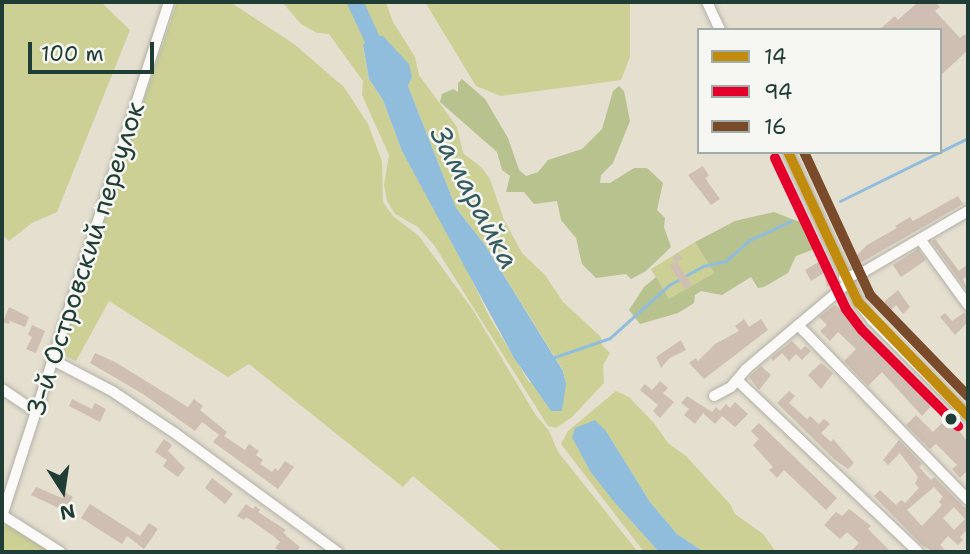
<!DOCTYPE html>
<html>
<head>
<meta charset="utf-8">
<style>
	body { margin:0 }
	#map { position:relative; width:970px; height:554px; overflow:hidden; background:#e5dfd0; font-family:"Shantell Sans",sans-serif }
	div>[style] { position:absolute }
	.green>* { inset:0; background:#ccd095 }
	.forest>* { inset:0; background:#b7c28f }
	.water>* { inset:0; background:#91bddc }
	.stream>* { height:2.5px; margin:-1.25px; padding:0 1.25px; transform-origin:1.25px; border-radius:1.25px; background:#91bddc }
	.river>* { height:16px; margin:-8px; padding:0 8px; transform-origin:8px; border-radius:8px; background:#91bddc }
	.building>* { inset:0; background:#cfbfb2 }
	.roads { filter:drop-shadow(0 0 2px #b1b0a6) drop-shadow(0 0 2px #b1b0a6) }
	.minor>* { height:10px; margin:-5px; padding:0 5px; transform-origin:5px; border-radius:5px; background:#fbfaf8 }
	.bus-1>* { height:10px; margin:-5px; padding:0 5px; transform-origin:5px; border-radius:5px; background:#c18c0d }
	.bus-2>* { height:10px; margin:-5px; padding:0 5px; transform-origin:5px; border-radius:5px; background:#e4002b }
	.bus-3>* { height:10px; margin:-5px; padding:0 5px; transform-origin:5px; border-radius:5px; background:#7a4b2a }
	.dots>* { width:19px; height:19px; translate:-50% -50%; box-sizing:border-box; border:4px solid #f6f6f2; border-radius:50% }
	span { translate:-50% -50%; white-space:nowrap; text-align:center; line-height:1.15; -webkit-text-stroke:5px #f6f6f2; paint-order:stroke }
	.street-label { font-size:26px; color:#1f3d34 }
	.water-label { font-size:28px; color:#325a5f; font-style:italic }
	.frame { position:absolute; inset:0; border:4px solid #1f3d34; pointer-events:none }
	.legend { position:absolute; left:697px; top:28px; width:245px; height:126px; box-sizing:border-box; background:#f6f6f2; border:2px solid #a0aca6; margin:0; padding:9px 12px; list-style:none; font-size:21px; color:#1f3d34 }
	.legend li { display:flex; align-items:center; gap:14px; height:35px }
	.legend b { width:35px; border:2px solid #a0aca6 }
	.north { position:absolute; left:28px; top:456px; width:70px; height:70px; -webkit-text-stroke:5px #f6f6f2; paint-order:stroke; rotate:168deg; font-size:19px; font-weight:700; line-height:28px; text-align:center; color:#1f3d34 }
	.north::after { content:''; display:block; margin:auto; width:24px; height:32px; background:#1f3d34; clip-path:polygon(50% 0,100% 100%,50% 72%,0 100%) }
	.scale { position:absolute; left:28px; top:42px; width:126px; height:32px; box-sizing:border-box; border:4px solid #1f3d34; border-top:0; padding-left:9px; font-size:21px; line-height:24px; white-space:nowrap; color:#1f3d34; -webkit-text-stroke:5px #f6f6f2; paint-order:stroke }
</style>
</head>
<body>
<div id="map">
	<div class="green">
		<i style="clip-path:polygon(2px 2px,101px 2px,130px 30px,57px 212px,32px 223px,9px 241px,2px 235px)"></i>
		<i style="clip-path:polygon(177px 2px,230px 2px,294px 44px,344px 87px,368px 124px,382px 161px,383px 202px,393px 216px,419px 236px,473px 310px,535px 414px,549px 431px,558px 452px,638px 552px,503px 552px,413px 476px,403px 487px,249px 364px,228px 377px,109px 301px,76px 361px,62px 355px,61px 344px)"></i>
		<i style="clip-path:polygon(evenodd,282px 2px,386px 2px,393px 22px,415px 57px,419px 75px,457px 127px,463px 153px,482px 168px,490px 179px,504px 220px,522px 253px,545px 275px,563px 302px,601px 337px,602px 345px,610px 353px,603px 365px,604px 383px,572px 417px,556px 428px,548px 426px,434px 245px,418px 227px,395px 214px,387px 201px,384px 185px,389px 155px,362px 95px,363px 81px,329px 34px,317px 33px,301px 24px,282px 2px,363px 46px,412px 77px,408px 86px,456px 208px,485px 245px,563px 370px,566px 384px,562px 398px,529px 382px,490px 318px,460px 255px,402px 151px,383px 100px,369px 79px,363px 46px)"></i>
		<i style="clip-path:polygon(425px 2px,630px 2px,630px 57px,621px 80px,501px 96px,476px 86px)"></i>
		<i style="clip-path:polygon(695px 242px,714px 273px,669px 300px,651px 269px)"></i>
		<i style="clip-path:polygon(616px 391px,629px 397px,654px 423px,668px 443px,686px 456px,730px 504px,735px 514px,763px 534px,776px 552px,704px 552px,677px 534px,650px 502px,606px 431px,615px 503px,659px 552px,644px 552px,561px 444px,568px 431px)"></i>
		<i style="clip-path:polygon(9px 523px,54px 552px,2px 552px,2px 527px)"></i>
	</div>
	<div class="forest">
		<i style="clip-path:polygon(462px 79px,485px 99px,508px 138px,519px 170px,526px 176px,538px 172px,548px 160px,582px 149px,602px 129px,613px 91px,619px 86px,624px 91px,630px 121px,613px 163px,601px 175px,600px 183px,610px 183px,634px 168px,647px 168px,663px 183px,657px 210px,665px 218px,664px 227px,671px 247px,646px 271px,631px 279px,626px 274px,596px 278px,582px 264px,576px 238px,561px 220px,557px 201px,534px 204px,524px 192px,506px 192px,510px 176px,502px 170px,497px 152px,440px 102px,442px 94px,453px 89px,458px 92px,458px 83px)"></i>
		<i style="clip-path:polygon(774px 212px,797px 221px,807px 219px,820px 247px,796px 256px,788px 273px,764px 287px,758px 288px,751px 277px,722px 295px,701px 291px,695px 295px,694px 303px,678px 313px,640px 324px,629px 310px,644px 287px,656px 277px,669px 299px,714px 273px,695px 242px,735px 221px)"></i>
	</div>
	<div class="water">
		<i style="clip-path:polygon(372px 36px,383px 36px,409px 64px,412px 77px,408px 86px,456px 208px,485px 245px,563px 371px,566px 384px,562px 411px,551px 411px,514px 358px,402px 151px,383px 100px,369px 79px,363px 45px)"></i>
		<i style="clip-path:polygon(595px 420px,606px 431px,650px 502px,677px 534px,704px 552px,659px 552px,615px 503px,590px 471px,572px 437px,575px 428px)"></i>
	</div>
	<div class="stream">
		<i style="left:840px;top:201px;width:143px;rotate:-26.2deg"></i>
		<i style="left:552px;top:358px;width:61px;rotate:-19deg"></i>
		<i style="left:610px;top:338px;width:79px;rotate:-41.9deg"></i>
		<i style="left:669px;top:285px;width:39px;rotate:-29deg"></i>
		<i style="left:703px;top:266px;width:24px;rotate:-12deg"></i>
		<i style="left:726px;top:261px;width:30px;rotate:-42deg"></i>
		<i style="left:748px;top:241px;width:47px;rotate:-24.9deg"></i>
	</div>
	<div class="river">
		<i style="left:355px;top:2px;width:57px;rotate:65.2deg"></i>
	</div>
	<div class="building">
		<i style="clip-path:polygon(918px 2px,935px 2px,940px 7px,935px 11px,960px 38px,965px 34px,968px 38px,968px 50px,940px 76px,940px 30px,879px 30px,895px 16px,898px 20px)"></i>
		<i style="clip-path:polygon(703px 166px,709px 176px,705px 178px,720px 199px,711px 205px,688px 175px)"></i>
		<i style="clip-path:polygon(958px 196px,963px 204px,855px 266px,852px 260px,867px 245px,897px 228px,895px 226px,910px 217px,913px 221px)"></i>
		<i style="clip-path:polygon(935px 239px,959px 271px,968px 264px,968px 275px,963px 279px,968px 292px,932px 242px)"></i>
		<i style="clip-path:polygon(918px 249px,926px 260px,901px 277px,893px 265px)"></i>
		<i style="clip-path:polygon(678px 253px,682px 259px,677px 262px,692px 285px,685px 289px,669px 265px,675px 262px,673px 257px)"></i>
		<i style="clip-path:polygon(820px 261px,823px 267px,824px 261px,835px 282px,827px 287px,824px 273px,811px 281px,805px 270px)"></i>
		<i style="clip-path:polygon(898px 290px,910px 307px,903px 314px,896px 305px,890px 311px,885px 306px,885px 301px)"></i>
		<i style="clip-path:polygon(835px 305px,853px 318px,856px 321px,853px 323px,934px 403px,922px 416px,882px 372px,868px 386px,844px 361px,856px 349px,838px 332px,830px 341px,820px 331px,827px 325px,819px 317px)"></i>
		<i style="clip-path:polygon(9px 307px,29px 317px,25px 327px,10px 321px,9px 324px,3px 322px)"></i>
		<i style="clip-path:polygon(965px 312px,968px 322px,955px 335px,940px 317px,945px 313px,952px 321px)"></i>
		<i style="clip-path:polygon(744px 319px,749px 327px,761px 319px,768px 330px,704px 379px,689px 363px,696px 358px,698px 361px,715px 344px,739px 331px,735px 326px)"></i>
		<i style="clip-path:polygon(32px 325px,45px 331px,36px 353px,26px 349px,32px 337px,28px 335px)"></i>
		<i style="clip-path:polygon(681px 340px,686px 350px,670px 358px,661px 368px,656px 357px)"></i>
		<i style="clip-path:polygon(792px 341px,801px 350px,805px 346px,811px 351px,802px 360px,796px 354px,789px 361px,782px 353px,773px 361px,771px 358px)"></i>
		<i style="clip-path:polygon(95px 353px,115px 362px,188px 407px,194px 399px,203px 406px,200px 410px,227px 432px,224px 436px,245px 450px,249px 444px,259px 451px,256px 455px,263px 460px,260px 464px,272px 472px,275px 468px,278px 471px,285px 461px,294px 467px,278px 489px,213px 442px,219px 435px,202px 422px,195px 431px,143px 394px,90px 363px)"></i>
		<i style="clip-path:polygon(821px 363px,833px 373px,821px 389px,808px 375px)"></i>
		<i style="clip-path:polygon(761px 366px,771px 375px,759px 390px,749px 377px)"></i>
		<i style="clip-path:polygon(660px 381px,668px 388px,663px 393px,674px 402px,660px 418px,653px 411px,658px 405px,640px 390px,645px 384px,652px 390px)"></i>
		<i style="clip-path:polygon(789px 391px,795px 396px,789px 403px,807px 419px,810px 416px,819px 424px,824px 419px,830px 424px,821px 433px,831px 442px,833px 439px,854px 463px,848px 469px,834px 459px,777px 403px)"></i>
		<i style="clip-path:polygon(687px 396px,712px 412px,716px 407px,720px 411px,726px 404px,730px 408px,735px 402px,748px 414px,735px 427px,722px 416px,715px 424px,703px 413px,695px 424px,684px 415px,689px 409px,681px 403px)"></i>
		<i style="clip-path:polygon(72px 399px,92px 409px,95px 403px,106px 409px,100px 422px,69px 406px)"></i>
		<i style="clip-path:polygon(916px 415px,933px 432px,948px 417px,968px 442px,968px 470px,960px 478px,952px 469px,957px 465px,936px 444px,930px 449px,906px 425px)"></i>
		<i style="clip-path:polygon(759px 423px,837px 498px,826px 510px,784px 470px,777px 478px,769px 470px,773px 467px,753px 445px,759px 439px,751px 431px)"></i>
		<i style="clip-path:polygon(164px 439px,172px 445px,168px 451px,185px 468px,178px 477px,163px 466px,167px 460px,155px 452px)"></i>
		<i style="clip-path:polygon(evenodd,899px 440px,922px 464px,919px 467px,931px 480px,934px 477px,964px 507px,968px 508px,968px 529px,960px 537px,963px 540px,958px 545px,948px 536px,940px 545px,947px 552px,933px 552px,922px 545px,874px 496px,880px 490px,896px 505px,901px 500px,905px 503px,919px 488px,915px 484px,918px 477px,900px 453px,888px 465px,883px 460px,899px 440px,934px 487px,943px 497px,939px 502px,942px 505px,922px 526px,907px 510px,934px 487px,899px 440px,954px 507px,965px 519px,954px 530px,943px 518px,954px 507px)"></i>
		<i style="clip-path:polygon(212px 478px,233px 494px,225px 504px,205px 488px)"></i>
		<i style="clip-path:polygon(36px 487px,62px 498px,65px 492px,73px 497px,65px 511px,31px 495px)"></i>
		<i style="clip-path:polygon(90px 504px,140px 536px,149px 523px,158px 529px,144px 549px,127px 536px,122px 544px,81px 518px)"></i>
		<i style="clip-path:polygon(246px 504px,253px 509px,255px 506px,260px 510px,258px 512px,286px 530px,283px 533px,300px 547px,296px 552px,281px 552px,275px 548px,280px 542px,272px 535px,246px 517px,244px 520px,237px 516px)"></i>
		<i style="clip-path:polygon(849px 509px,871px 526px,868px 529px,891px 552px,850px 552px,859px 543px,847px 532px,840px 539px,824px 525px,836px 512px,842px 516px)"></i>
	</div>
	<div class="roads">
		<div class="minor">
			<i style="left:707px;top:2px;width:31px;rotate:65deg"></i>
			<i style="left:788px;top:152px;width:166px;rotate:65deg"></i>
			<i style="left:858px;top:302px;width:23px;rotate:52deg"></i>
			<i style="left:872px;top:320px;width:136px;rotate:45deg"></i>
			<i style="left:920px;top:239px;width:82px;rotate:54deg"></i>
			<i style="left:844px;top:278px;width:22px;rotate:-18deg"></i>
			<i style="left:865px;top:271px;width:119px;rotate:-30.2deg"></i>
			<i style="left:798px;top:325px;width:244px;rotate:45.8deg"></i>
			<i style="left:51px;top:359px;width:69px;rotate:27.7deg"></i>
			<i style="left:112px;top:391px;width:77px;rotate:33.9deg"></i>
			<i style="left:176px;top:434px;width:200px;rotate:36.2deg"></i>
			<i style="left:738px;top:381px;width:248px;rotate:43.5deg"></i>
			<i style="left:2px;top:389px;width:40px;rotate:34deg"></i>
			<i style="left:714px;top:396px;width:19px;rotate:-28deg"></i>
			<i style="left:731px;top:387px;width:23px;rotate:-50deg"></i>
			<i style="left:746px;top:369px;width:132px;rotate:-40.1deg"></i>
			<i style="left:2px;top:515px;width:69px;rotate:32.5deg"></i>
			<i style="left:2px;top:516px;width:540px;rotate:-72deg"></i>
		</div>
	</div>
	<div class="bus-1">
		<i style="left:788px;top:152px;width:166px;rotate:65deg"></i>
		<i style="left:858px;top:302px;width:158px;rotate:46deg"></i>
	</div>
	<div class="bus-2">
		<i style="left:775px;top:158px;width:167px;rotate:64.8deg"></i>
		<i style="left:846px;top:309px;width:26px;rotate:53deg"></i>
		<i style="left:862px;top:330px;width:136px;rotate:45deg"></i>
	</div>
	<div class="bus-3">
		<i style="left:804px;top:152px;width:157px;rotate:65.2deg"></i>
		<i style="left:870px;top:295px;width:141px;rotate:45.9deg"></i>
	</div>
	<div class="dots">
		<i style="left:951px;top:419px;background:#1f3d34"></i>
	</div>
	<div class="street-label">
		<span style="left:85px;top:259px;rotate:-72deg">3-й Островский переулок</span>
	</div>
	<div class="water-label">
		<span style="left:475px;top:197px;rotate:62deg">Замарайка</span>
	</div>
	<div class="frame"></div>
	<ul class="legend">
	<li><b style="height:9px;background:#c18c0d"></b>14</li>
	<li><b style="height:9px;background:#e4002b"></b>94</li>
	<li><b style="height:9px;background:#7a4b2a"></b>16</li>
	</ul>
	<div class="north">N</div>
	<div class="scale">100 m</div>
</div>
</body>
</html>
